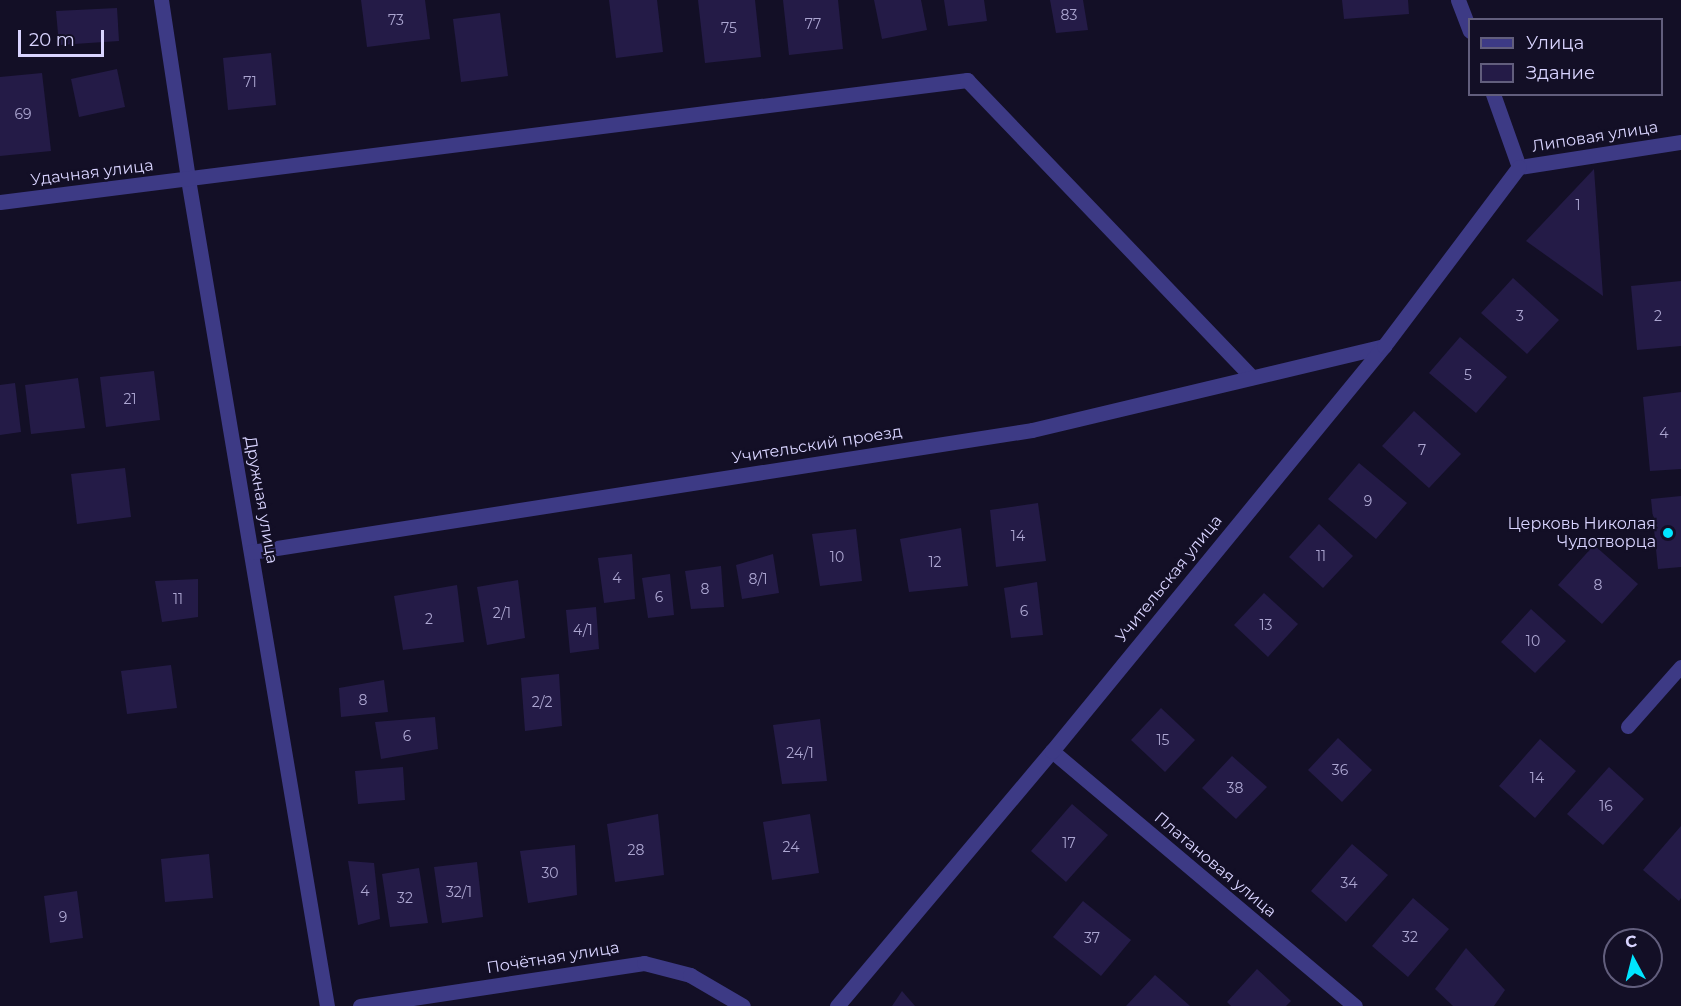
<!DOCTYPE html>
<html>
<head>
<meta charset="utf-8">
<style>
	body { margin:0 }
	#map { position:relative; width:1681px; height:1006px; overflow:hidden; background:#130f26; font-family:Montserrat,sans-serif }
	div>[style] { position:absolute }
	.building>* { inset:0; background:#241b47 }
	.service>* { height:14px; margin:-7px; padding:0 7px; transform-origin:7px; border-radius:7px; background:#3d3a85 }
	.minor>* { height:15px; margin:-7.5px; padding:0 7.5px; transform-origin:7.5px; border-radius:7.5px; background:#3d3a85 }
	.dots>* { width:16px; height:16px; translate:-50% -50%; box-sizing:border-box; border:3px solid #130f26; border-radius:50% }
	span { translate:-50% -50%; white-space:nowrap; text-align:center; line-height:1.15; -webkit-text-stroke:4.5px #130f26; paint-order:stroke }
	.number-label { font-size:14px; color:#aca6d1 }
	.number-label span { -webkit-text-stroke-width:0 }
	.street-label { font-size:16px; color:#d9d4ff }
	.poi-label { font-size:16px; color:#d9d4ff }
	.right { translate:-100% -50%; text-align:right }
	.legend { position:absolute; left:1468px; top:18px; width:195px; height:78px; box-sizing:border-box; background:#130f26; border:2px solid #625e7d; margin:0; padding:8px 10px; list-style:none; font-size:18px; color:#d9d4ff }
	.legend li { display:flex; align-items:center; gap:12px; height:30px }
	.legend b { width:30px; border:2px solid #625e7d }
	.north { position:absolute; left:1603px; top:928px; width:60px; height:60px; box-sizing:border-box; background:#130f26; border:2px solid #625e7d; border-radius:50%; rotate:353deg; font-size:16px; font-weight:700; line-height:24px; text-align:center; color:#d9d4ff }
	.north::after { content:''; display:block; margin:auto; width:21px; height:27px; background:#00e5ff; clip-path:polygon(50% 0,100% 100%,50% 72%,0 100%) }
	.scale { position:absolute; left:18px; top:30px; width:86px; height:27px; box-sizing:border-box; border:3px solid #d9d4ff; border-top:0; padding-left:8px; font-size:18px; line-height:21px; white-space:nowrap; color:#d9d4ff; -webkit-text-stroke:4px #130f26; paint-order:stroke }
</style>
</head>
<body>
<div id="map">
	<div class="building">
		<i style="clip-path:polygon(361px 0,425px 0,430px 39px,367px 47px)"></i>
		<i style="clip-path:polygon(609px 0,657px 0,663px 52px,616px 58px)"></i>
		<i style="clip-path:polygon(698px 0,755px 0,761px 57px,705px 63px)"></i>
		<i style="clip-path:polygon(783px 0,838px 0,843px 49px,789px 55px)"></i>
		<i style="clip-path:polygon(874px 0,921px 0,927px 30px,882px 39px)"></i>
		<i style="clip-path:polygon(944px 0,984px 0,987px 21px,948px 26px)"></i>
		<i style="clip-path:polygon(1050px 0,1083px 0,1088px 30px,1056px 33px)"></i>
		<i style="clip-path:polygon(1342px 0,1408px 0,1409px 14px,1344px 19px)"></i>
		<i style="clip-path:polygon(117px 8px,119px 41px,59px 45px,56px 11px)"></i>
		<i style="clip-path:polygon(500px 13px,508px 76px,461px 82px,453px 19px)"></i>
		<i style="clip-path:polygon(271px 53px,276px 105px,228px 110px,223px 58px)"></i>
		<i style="clip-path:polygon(117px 69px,125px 107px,79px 117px,71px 79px)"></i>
		<i style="clip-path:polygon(42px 73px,51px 151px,0 156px,0 77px)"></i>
		<i style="clip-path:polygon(1594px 169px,1603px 296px,1526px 241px)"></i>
		<i style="clip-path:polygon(1513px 278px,1559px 320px,1527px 354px,1481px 313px)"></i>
		<i style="clip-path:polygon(1681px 281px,1681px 346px,1637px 350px,1631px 286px)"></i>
		<i style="clip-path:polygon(1460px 337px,1507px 377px,1476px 413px,1429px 373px)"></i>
		<i style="clip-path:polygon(154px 371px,160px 420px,106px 427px,100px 377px)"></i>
		<i style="clip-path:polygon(78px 378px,85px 428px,31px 434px,25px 385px)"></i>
		<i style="clip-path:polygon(15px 383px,21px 432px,0 435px,0 385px)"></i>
		<i style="clip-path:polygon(1681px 392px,1681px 469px,1650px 471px,1643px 397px)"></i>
		<i style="clip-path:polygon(1414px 411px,1461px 454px,1429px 488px,1382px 446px)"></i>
		<i style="clip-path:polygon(1359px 463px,1407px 503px,1376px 539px,1328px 499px)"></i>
		<i style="clip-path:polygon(125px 468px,131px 517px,77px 524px,71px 474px)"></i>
		<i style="clip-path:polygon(1681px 496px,1681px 567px,1658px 569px,1651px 499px)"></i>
		<i style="clip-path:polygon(1038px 503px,1046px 561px,996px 567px,990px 510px)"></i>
		<i style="clip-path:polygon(1319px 524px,1353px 556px,1323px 588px,1289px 557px)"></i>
		<i style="clip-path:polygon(961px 528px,968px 586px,909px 592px,900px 539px)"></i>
		<i style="clip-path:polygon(856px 529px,862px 581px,820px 586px,812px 534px)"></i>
		<i style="clip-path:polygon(1594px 545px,1638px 584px,1602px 624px,1558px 585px)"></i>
		<i style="clip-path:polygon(632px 554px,635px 599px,604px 603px,598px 558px)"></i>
		<i style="clip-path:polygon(773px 554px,779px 593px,742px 599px,736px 565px)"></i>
		<i style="clip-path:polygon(721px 566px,724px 607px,691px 609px,685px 571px)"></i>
		<i style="clip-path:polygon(670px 574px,674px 615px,648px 618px,642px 578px)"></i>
		<i style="clip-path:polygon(198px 579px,198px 617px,162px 622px,155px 581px)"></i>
		<i style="clip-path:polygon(518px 580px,525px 638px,487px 645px,477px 587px)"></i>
		<i style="clip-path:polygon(1037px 582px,1043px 635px,1011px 638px,1004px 588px)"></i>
		<i style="clip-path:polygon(457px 585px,464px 642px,403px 650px,394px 596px)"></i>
		<i style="clip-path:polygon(1264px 593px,1298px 624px,1268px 657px,1234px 625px)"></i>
		<i style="clip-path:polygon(596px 607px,599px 649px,570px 653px,566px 610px)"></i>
		<i style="clip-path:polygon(1531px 609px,1566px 641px,1535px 673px,1501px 642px)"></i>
		<i style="clip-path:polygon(171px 665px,177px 708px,127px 714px,121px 671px)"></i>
		<i style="clip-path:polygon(559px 674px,562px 726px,525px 731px,521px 678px)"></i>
		<i style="clip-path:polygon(384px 680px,388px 712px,341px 717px,339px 688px)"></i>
		<i style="clip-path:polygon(1161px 708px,1195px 740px,1165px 772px,1131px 740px)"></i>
		<i style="clip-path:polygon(435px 717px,438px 749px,381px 759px,375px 722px)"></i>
		<i style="clip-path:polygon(820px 719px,827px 781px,782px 784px,773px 725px)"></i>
		<i style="clip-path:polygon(1338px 738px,1372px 770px,1342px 802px,1308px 770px)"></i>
		<i style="clip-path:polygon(1540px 739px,1576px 771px,1535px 818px,1499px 786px)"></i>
		<i style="clip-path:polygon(1232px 756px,1267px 787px,1236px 819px,1202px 788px)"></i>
		<i style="clip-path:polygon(403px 767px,405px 800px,358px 804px,355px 771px)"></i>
		<i style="clip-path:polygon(1609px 767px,1644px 799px,1603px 845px,1567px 814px)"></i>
		<i style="clip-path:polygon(1072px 804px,1108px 835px,1066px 882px,1031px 851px)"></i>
		<i style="clip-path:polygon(658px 814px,664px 875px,615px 882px,607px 824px)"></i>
		<i style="clip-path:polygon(810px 814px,819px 873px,772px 880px,763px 822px)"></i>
		<i style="clip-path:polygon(1681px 826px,1681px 898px,1679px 901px,1643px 870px)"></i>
		<i style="clip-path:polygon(1352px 844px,1388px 875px,1346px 922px,1311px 891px)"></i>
		<i style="clip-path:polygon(575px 845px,577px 895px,528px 903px,520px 851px)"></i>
		<i style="clip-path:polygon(209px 854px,213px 898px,165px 902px,161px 859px)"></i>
		<i style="clip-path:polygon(348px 861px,374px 863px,380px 919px,358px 925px)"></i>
		<i style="clip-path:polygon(477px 862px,483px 917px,442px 923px,434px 867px)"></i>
		<i style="clip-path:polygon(419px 868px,428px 923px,390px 927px,382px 874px)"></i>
		<i style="clip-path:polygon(77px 891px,83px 938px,50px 943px,44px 896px)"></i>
		<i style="clip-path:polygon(1413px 898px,1449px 929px,1408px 977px,1372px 946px)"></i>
		<i style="clip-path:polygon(1083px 901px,1131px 940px,1101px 976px,1053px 937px)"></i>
		<i style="clip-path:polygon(1466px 948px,1505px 990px,1494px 1006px,1453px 1006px,1435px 989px)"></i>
		<i style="clip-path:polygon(1257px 969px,1291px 1001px,1286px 1006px,1231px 1006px,1227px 1002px)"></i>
		<i style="clip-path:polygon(1155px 975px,1190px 1006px,1126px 1006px)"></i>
		<i style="clip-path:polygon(902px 991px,915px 1006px,892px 1006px)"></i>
	</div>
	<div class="service">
		<i style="left:1628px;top:727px;width:80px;rotate:-48.5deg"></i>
	</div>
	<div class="minor">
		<i style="left:161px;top:0;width:181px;rotate:81.4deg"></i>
		<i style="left:188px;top:179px;width:839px;rotate:80.46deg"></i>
		<i style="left:1458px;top:0;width:33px;rotate:69deg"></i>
		<i style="left:1493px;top:94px;width:77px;rotate:70.4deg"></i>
		<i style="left:1519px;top:167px;width:164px;rotate:-8.8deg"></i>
		<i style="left:0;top:202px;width:975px;rotate:-7.19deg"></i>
		<i style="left:967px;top:80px;width:412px;rotate:46.2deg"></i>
		<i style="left:251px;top:552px;width:790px;rotate:-8.88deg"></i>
		<i style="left:1032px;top:430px;width:362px;rotate:-13.4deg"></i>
		<i style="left:1052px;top:751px;width:396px;rotate:40.1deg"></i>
		<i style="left:360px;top:1006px;width:287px;rotate:-8.6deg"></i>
		<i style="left:644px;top:963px;width:48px;rotate:14.6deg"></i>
		<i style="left:690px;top:975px;width:61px;rotate:30.3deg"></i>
		<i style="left:837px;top:1006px;width:334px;rotate:-49.9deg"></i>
		<i style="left:1052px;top:751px;width:524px;rotate:-50.66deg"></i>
		<i style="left:1384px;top:346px;width:224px;rotate:-53deg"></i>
	</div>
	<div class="dots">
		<i style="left:1668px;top:533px;background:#00e5ff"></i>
	</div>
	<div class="number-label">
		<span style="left:1069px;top:15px">83</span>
		<span style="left:396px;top:20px">73</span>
		<span style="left:813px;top:24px">77</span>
		<span style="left:729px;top:28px">75</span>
		<span style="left:250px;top:82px">71</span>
		<span style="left:23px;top:114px">69</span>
		<span style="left:1578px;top:205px">1</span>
		<span style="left:1520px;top:316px">3</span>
		<span style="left:1658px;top:316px">2</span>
		<span style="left:1468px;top:375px">5</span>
		<span style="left:130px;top:399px">21</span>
		<span style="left:1664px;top:433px">4</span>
		<span style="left:1422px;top:450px">7</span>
		<span style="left:1368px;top:501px">9</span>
		<span style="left:1018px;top:536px">14</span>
		<span style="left:1321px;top:556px">11</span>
		<span style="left:837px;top:557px">10</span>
		<span style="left:935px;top:562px">12</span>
		<span style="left:617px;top:578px">4</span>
		<span style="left:758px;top:579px">8/1</span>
		<span style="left:1598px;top:585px">8</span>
		<span style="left:705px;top:589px">8</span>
		<span style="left:659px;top:597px">6</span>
		<span style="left:178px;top:599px">11</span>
		<span style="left:1024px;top:611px">6</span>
		<span style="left:502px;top:613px">2/1</span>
		<span style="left:429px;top:619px">2</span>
		<span style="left:1266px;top:625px">13</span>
		<span style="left:583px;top:630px">4/1</span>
		<span style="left:1533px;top:641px">10</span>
		<span style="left:363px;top:700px">8</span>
		<span style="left:542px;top:702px">2/2</span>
		<span style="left:407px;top:736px">6</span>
		<span style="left:1163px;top:740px">15</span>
		<span style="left:800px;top:753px">24/1</span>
		<span style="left:1340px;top:770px">36</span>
		<span style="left:1537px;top:778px">14</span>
		<span style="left:1235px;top:788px">38</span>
		<span style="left:1606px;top:806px">16</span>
		<span style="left:1069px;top:843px">17</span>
		<span style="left:791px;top:847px">24</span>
		<span style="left:636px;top:850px">28</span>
		<span style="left:550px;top:873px">30</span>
		<span style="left:1349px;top:883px">34</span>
		<span style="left:365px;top:891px">4</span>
		<span style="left:459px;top:892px">32/1</span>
		<span style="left:405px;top:898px">32</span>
		<span style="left:63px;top:917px">9</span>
		<span style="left:1410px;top:937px">32</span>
		<span style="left:1092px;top:938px">37</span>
	</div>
	<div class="street-label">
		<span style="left:1595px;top:137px;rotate:-9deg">Липовая улица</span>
		<span style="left:92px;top:173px;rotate:-7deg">Удачная улица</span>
		<span style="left:817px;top:445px;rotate:-9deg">Учительский проезд</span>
		<span style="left:261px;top:500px;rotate:80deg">Дружная улица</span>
		<span style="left:1169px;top:579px;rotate:-51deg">Учительская улица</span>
		<span style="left:1215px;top:865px;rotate:40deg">Платановая улица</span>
		<span style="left:553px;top:958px;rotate:-9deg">Почётная улица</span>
	</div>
	<div class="poi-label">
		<span class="right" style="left:1656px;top:533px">Церковь Николая<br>Чудотворца</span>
	</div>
	<ul class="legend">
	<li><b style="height:8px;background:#3d3a85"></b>Улица</li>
	<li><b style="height:16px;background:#241b47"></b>Здание</li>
	</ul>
	<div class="north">С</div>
	<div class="scale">20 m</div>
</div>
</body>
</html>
